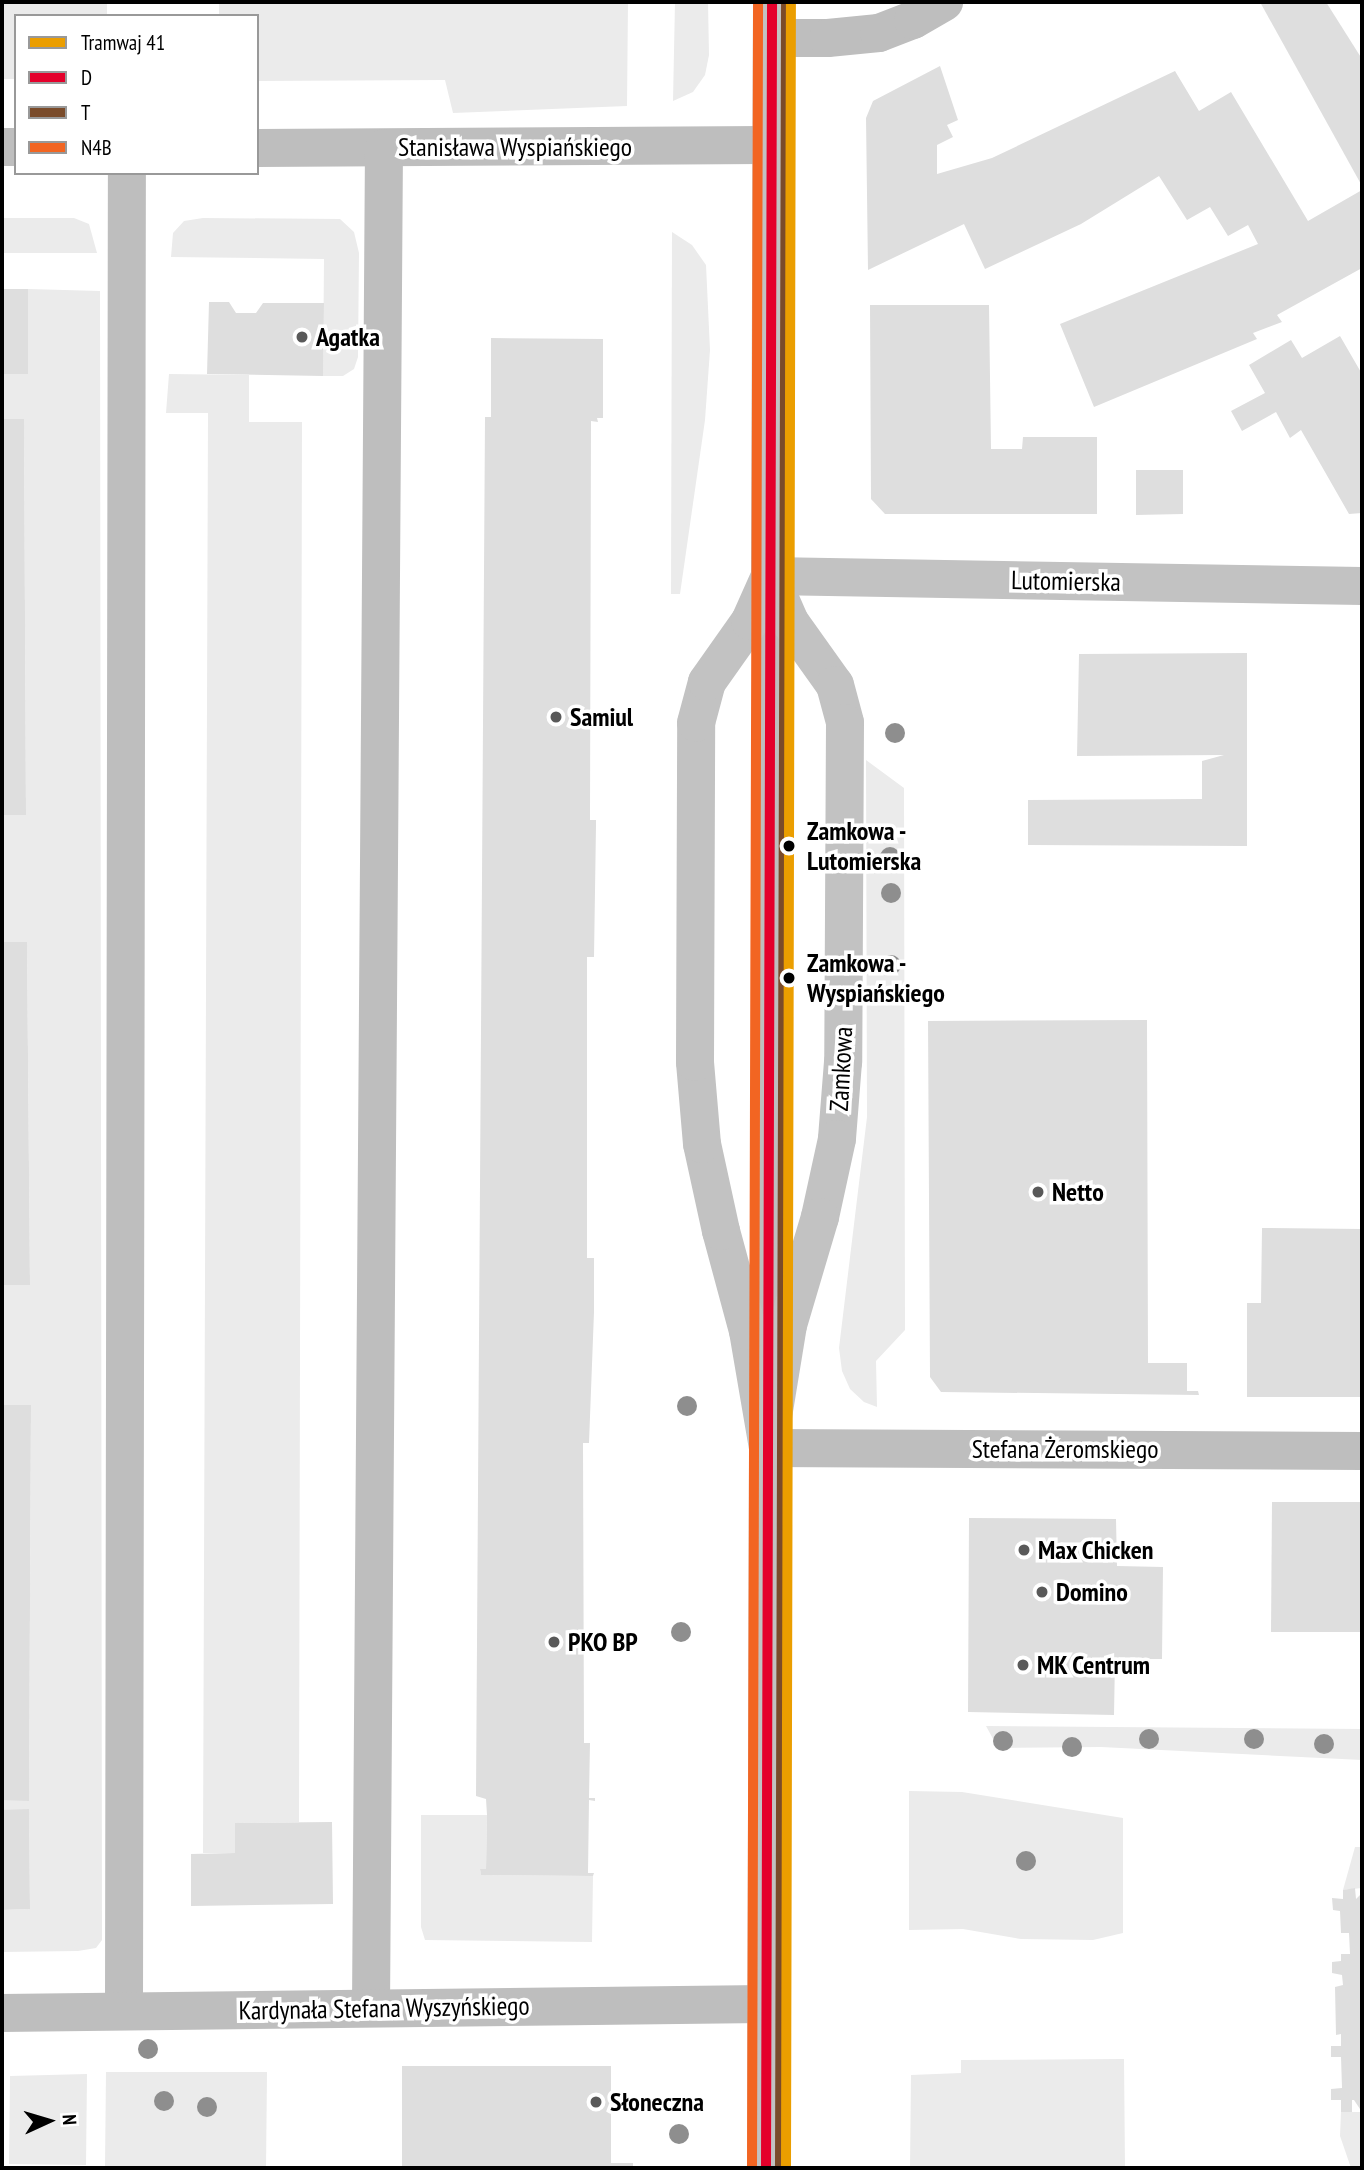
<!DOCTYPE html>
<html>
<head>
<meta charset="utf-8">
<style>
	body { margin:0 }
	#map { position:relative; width:1364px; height:2170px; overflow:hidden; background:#fff; font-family:"PT Sans Narrow",sans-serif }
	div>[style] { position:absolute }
	.green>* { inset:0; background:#ebebeb }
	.building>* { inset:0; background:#dedede }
	.lane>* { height:28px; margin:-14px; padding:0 14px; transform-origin:14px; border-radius:14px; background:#bebebe }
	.street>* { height:38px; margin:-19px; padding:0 19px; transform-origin:19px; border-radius:19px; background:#bebebe }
	.secondary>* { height:38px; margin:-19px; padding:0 19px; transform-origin:19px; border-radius:19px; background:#c2c2c2 }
	.bus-1>* { height:10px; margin:-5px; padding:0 5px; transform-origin:5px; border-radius:5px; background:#e4002b }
	.bus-2>* { height:10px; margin:-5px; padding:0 5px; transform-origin:5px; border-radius:5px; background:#7a4b2a }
	.bus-3>* { height:10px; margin:-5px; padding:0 5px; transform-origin:5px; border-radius:5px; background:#f26522 }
	.tram-1>* { height:10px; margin:-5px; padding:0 5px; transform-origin:5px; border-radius:5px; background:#eb9e00 }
	.trees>* { width:20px; height:20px; margin:-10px; border-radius:50%; background:#8e8e8e }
	.dots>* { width:19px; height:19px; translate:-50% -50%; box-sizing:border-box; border:4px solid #fff; border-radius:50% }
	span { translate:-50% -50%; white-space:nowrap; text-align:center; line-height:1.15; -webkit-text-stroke:7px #fff; paint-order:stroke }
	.street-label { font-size:26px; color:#000 }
	.poi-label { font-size:26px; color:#000; font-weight:700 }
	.left { translate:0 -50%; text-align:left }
	.stop-label { font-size:26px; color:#000; font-weight:700 }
	.frame { position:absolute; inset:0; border:4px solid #000; pointer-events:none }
	.legend { position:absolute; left:14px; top:14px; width:245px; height:161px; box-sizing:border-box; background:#fff; border:2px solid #999; margin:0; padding:9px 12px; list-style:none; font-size:21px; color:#000 }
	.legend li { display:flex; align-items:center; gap:14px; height:35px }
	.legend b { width:35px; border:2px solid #999 }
	.north { position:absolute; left:14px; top:2086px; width:70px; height:70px; -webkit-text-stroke:5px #fff; paint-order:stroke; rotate:86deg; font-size:19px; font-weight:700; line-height:28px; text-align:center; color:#000 }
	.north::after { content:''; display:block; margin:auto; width:24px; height:32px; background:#000; clip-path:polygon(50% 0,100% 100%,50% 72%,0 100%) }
</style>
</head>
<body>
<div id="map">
	<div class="green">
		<i style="clip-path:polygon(2px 2px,107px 2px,107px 16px,16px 16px,16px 79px,2px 79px)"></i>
		<i style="clip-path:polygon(219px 2px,628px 2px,627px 106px,453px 113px,445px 80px,257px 81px,257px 16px,219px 16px)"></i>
		<i style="clip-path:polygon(675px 2px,708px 2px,709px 55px,705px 75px,693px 92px,673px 101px)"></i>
		<i style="clip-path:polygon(2px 218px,74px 218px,89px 224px,97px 253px,2px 253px)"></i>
		<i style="clip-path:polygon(203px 218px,340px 219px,354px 232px,359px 253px,358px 357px,354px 369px,343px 376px,323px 376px,324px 259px,171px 257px,173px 233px,184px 221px)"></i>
		<i style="clip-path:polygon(672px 232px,692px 245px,706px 265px,710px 350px,705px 420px,680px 594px,671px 594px)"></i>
		<i style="clip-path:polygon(28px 289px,100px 291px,102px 1940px,96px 1948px,78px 1951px,2px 1952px,2px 1910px,30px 1909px,29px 1810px,2px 1810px,2px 1800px,29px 1800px,31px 1406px,2px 1405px,2px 1285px,30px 1284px,27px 942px,2px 942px,2px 815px,26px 814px,24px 420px,2px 419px,2px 374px,28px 374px)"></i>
		<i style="clip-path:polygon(169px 374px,249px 375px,249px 422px,302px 422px,299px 1822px,235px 1823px,235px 1853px,203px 1853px,208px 413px,166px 413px)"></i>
		<i style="clip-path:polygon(866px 760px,904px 788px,905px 1330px,876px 1361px,877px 1407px,864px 1402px,850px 1389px,842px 1371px,839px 1348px,867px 1117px)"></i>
		<i style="clip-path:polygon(986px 1726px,1362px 1729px,1362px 1760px,1101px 1747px,998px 1748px)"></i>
		<i style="clip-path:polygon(909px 1791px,962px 1792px,1123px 1818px,1123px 1933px,1093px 1940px,1021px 1939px,963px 1929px,909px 1930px)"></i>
		<i style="clip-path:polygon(421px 1815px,487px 1815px,486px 1869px,480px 1869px,481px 1875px,593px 1876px,592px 1942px,425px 1940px,421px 1927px)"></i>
		<i style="clip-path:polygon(1355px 1847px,1362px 1847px,1362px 1888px,1343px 1890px)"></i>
		<i style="clip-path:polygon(1124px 2059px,1125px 2168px,910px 2168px,911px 2075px,961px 2073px,961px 2060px)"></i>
		<i style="clip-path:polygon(106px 2072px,267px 2072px,266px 2168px,105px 2166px)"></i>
		<i style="clip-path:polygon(87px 2074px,86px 2165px,9px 2164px,10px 2076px)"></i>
		<i style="clip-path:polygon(1341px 2112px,1362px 2112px,1362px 2168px,1351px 2168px,1340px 2136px)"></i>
	</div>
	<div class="building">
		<i style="clip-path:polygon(1260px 2px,1326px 2px,1362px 59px,1362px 186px)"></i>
		<i style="clip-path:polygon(940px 66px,958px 120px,947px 125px,953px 137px,937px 145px,937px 174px,992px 158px,1175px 71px,1199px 111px,1231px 92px,1308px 221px,1362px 190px,1362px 268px,1277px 315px,1282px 322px,1253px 333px,1257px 339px,1094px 407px,1060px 324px,1258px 244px,1248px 225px,1228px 236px,1210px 207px,1187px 220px,1159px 176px,1081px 224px,985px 269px,964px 224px,868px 270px,866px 118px,873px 101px)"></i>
		<i style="clip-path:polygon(2px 289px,28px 289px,28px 374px,2px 374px)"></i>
		<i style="clip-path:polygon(209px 302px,229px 302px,236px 313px,256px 313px,263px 303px,324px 303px,323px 376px,207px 374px)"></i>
		<i style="clip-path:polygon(870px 305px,989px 305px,991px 449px,1022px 449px,1023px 437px,1097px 437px,1097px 514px,885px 514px,871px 499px)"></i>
		<i style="clip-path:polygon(1340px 336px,1362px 374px,1362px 513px,1349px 514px,1301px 430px,1290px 438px,1276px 412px,1242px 431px,1231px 411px,1265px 393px,1249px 365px,1291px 340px,1302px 358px)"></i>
		<i style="clip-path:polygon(491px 338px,603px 339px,603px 418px,597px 418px,598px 422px,591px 421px,590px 820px,596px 820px,596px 825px,594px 957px,587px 957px,587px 1258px,594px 1258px,594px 1312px,589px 1443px,583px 1443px,584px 1743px,590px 1743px,589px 1798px,595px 1798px,595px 1801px,589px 1800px,588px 1873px,594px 1873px,593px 1876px,481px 1875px,480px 1869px,486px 1869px,487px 1815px,486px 1799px,476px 1796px,485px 417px,491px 417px)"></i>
		<i style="clip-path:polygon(2px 419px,24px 419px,26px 815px,2px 815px)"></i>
		<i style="clip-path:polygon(1136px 470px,1183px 470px,1183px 514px,1136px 515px)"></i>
		<i style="clip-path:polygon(1247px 653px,1247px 846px,1028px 845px,1028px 800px,1202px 799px,1202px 761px,1224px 755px,1077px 756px,1079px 654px)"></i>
		<i style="clip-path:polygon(2px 942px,27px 942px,30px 1285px,2px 1285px)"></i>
		<i style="clip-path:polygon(1147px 1020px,1148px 1363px,1187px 1363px,1187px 1391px,1198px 1391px,1199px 1395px,941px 1392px,930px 1377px,928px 1021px)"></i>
		<i style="clip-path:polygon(1262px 1228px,1362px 1229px,1362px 1397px,1247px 1397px,1247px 1303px,1261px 1303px)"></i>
		<i style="clip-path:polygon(2px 1405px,31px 1405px,29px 1801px,2px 1800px)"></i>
		<i style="clip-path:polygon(1272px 1502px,1362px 1502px,1362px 1632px,1271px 1632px)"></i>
		<i style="clip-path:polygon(969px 1518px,1116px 1519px,1117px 1566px,1163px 1567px,1162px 1659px,1115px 1659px,1114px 1715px,968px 1712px)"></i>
		<i style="clip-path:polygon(29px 1809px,30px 1909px,2px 1910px,2px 1810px)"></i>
		<i style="clip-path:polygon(332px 1822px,333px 1904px,191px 1906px,191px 1854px,235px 1853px,235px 1823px)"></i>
		<i style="clip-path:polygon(1355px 1888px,1356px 1899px,1362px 1893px,1362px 2112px,1354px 2100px,1352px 2100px,1352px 2112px,1341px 2112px,1341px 2100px,1331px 2100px,1331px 2089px,1342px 2088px,1341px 2057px,1331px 2057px,1331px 2046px,1341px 2046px,1341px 2034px,1336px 2035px,1335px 1987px,1343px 1985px,1342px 1975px,1332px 1973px,1332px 1962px,1341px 1961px,1341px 1954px,1350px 1954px,1349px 1933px,1341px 1933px,1340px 1911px,1333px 1910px,1332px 1898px,1343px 1899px,1343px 1890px)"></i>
		<i style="clip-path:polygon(402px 2066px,611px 2066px,611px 2163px,633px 2163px,633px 2168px,402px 2168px)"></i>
	</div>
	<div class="lane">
		<i style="left:768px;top:1364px;width:778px;rotate:-89.85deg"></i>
	</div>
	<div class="street">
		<i style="left:772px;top:38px;width:56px"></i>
		<i style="left:828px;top:38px;width:51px;rotate:-5.6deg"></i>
		<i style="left:879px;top:33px;width:36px;rotate:-21deg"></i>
		<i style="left:913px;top:20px;width:36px;rotate:-30deg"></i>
		<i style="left:2px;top:147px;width:14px"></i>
		<i style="left:257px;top:148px;width:515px;rotate:-0.33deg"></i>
		<i style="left:768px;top:1448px;width:594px;rotate:0.29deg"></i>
		<i style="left:371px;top:2008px;width:1860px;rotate:-89.6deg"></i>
		<i style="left:124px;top:2011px;width:1838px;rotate:-89.91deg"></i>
		<i style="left:2px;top:2013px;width:764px;rotate:-0.67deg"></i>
	</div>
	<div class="secondary">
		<i style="left:772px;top:2px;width:574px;rotate:90.2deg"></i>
		<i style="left:770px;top:576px;width:50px;rotate:66.5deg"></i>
		<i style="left:790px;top:622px;width:77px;rotate:54.5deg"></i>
		<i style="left:835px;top:685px;width:39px;rotate:75deg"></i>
		<i style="left:845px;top:723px;width:339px;rotate:90.3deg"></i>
		<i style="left:843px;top:1062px;width:77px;rotate:94.5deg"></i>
		<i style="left:837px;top:1139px;width:80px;rotate:102.3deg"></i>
		<i style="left:820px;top:1217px;width:113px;rotate:106.5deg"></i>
		<i style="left:788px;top:1325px;width:93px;rotate:99.3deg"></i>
		<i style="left:770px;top:576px;width:592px;rotate:0.97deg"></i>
		<i style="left:766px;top:2168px;width:720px;rotate:-89.84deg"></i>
		<i style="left:768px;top:1448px;width:119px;rotate:-99.7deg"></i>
		<i style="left:748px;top:1331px;width:104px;rotate:-105.1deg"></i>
		<i style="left:721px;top:1231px;width:89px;rotate:-102.3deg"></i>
		<i style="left:702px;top:1144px;width:82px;rotate:-94.9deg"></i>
		<i style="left:695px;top:1062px;width:339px;rotate:-89.8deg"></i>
		<i style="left:696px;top:723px;width:42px;rotate:-75deg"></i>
		<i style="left:707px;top:682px;width:75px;rotate:-54.8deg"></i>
		<i style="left:750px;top:621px;width:49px;rotate:-66deg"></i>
	</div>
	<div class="bus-1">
		<i style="left:766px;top:2168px;width:2166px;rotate:-89.84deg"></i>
	</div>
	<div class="bus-2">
		<i style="left:780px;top:2168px;width:2166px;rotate:-89.84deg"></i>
	</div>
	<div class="bus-3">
		<i style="left:752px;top:2168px;width:2166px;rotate:-89.84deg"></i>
	</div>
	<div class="tram-1">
		<i style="left:786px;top:2168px;width:2166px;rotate:-89.87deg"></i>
	</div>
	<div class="trees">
		<i style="left:895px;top:733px"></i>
		<i style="left:890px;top:857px"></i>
		<i style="left:891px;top:893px"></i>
		<i style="left:891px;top:965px"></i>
		<i style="left:687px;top:1406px"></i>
		<i style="left:681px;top:1632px"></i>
		<i style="left:1149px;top:1739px"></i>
		<i style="left:1254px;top:1739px"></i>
		<i style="left:1003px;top:1741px"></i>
		<i style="left:1324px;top:1744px"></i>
		<i style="left:1072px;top:1747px"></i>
		<i style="left:1026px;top:1861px"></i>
		<i style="left:148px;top:2049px"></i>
		<i style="left:164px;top:2101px"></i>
		<i style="left:207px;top:2107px"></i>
		<i style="left:679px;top:2134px"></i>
	</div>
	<div class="dots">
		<i style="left:302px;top:337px;background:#595959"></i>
		<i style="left:556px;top:717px;background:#595959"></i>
		<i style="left:789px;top:846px;background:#000"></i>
		<i style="left:789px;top:978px;background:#000"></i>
		<i style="left:1038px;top:1192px;background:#595959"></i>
		<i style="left:1024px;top:1550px;background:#595959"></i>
		<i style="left:1042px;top:1592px;background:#595959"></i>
		<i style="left:554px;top:1642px;background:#595959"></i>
		<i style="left:1023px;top:1665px;background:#595959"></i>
		<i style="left:596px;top:2102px;background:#595959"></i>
	</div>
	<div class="street-label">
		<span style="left:515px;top:147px">Stanisława Wyspiańskiego</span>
		<span style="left:1066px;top:581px;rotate:1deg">Lutomierska</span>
		<span style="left:841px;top:1069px;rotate:-87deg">Zamkowa</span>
		<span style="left:1065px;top:1449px">Stefana Żeromskiego</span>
		<span style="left:384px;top:2008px;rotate:-1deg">Kardynała Stefana Wyszyńskiego</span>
	</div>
	<div class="poi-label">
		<span class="left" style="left:316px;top:337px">Agatka</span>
		<span class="left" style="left:570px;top:717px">Samiul</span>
		<span class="left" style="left:1052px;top:1192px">Netto</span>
		<span class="left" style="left:1038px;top:1550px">Max Chicken</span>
		<span class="left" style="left:1056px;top:1592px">Domino</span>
		<span class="left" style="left:568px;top:1642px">PKO BP</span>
		<span class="left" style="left:1037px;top:1665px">MK Centrum</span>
		<span class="left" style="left:610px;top:2102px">Słoneczna</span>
	</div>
	<div class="stop-label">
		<span class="left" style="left:807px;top:846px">Zamkowa -<br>Lutomierska</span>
		<span class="left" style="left:807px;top:978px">Zamkowa -<br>Wyspiańskiego</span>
	</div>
	<div class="frame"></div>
	<ul class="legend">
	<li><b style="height:9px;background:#eb9e00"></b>Tramwaj 41</li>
	<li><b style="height:9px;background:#e4002b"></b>D</li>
	<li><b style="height:9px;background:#7a4b2a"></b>T</li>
	<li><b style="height:9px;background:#f26522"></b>N4B</li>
	</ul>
	<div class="north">N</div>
</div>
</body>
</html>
